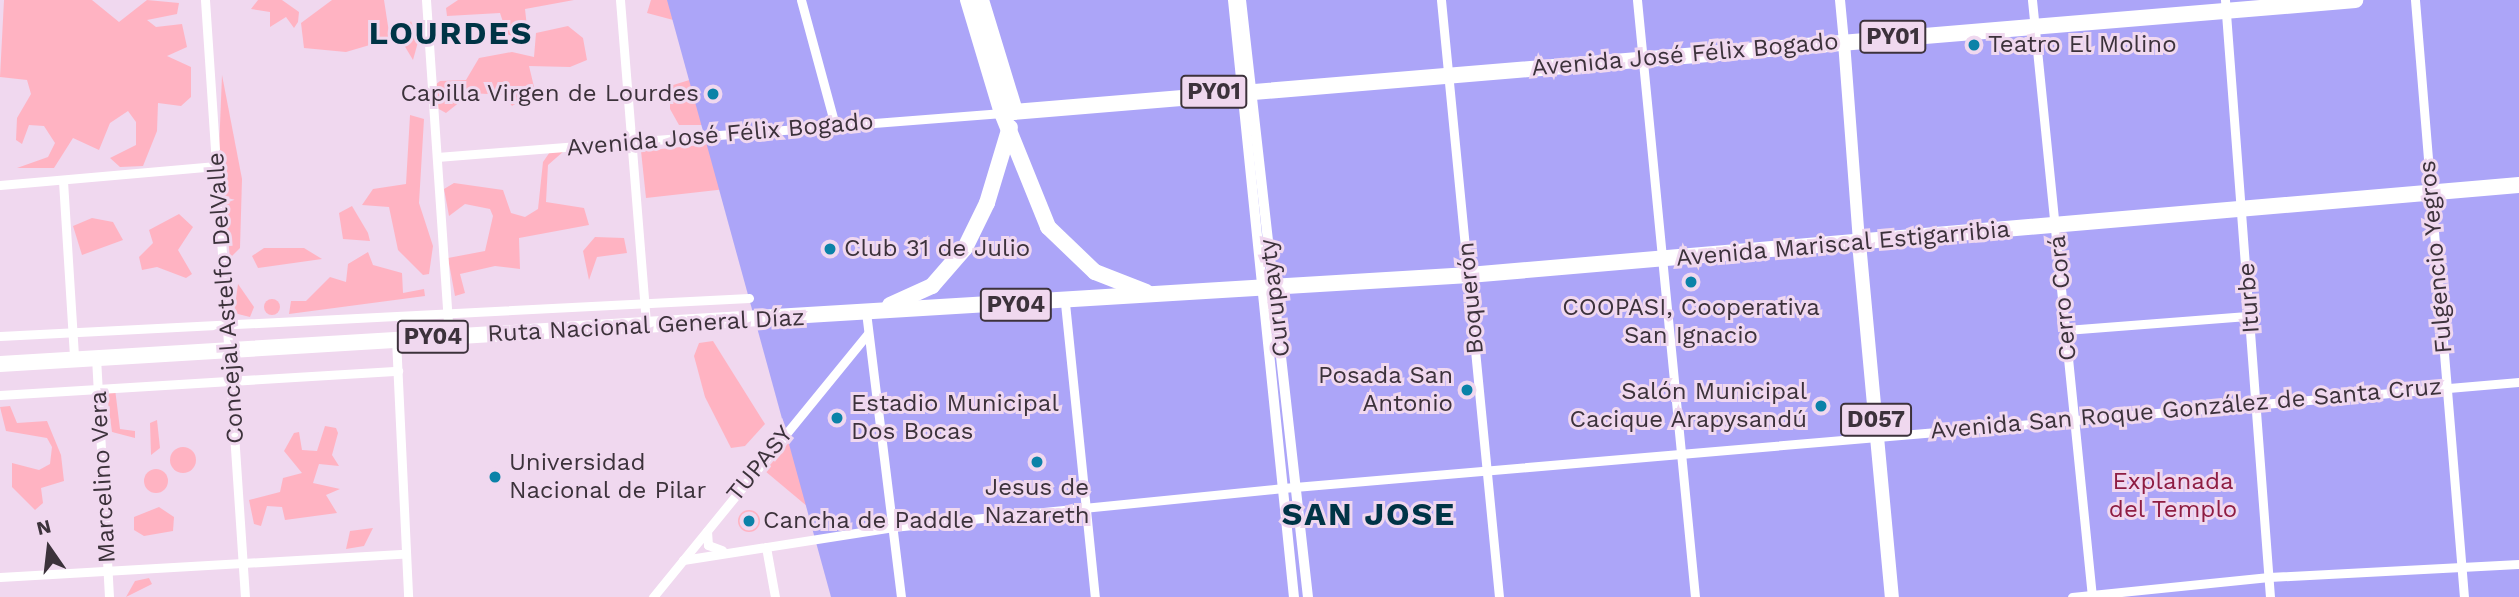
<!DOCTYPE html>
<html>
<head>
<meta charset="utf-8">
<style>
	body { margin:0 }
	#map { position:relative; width:2519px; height:597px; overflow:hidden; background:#f0d8ef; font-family:"Work Sans",sans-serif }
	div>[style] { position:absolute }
	.green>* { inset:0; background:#ffb3c2 }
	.round { border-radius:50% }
	.water>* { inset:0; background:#aca5f8 }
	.minor>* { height:9px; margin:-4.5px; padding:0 4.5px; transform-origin:4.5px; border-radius:4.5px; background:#fff }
	.tertiary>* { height:10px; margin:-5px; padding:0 5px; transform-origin:5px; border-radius:5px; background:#fff }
	.secondary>* { height:12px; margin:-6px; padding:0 6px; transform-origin:6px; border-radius:6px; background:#fff }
	.primary>* { height:14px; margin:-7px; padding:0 7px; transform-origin:7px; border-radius:7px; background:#fff }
	.trunk>* { height:16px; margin:-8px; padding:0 8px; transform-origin:8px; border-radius:8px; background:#fff }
	.dots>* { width:19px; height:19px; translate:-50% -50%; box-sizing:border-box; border:4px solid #f0d8ef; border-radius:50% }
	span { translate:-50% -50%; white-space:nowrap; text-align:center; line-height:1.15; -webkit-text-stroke:6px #f0d8ef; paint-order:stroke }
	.shield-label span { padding:2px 5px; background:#f0d8ef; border:2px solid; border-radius:5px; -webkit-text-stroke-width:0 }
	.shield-label { font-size:23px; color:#3c323b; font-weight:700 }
	.poi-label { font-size:24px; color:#3c323b }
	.left { translate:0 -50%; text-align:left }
	.right { translate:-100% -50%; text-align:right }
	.street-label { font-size:24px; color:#3c323b }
	.park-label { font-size:24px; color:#8e1d43 }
	.district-label { font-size:32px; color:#003446; font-weight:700; letter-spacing:2px }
	.north { position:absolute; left:14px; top:513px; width:70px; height:70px; -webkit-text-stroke:5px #f0d8ef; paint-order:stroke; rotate:346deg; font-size:19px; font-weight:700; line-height:28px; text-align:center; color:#3c323b }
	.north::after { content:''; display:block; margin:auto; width:24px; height:32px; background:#3c323b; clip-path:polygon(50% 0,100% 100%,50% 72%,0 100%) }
</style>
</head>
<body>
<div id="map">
	<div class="green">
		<i style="clip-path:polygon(4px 0,92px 0,119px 22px,147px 0,179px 3px,177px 14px,147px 20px,156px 27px,182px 24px,187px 47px,167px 56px,191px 67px,191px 97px,181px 106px,158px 103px,157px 131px,143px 166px,120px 167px,110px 158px,136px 145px,136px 122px,128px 111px,110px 123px,99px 150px,73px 138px,54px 168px,17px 168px,48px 157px,55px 143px,44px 126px,29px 125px,22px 144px,16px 140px,17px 118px,31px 94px,27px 80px,0 77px)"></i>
		<i style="clip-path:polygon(258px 0,282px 0,299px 12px,298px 22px,294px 28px,286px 17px,270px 27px,270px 12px,251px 9px)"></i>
		<i style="clip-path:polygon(332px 0,384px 0,390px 39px,346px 52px,304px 48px,301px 23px)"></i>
		<i style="clip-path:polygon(458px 0,574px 0,525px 9px,528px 36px,520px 39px,507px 34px,500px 13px,447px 16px,446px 8px)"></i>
		<i style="clip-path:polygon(651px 0,696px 0,677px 21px,647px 13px)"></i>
		<i style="clip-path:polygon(411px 21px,418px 42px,413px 60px,401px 40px)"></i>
		<i style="clip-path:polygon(568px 26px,583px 38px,587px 60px,570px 67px,529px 66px,535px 91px,512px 106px,504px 95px,471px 93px,446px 113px,437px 108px,434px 86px,440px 81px,466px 80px,479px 58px,512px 52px,534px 57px,536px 33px)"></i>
		<i style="clip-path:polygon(222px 75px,242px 179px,240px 248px,230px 258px,219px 150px)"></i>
		<i style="clip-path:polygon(699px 77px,694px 100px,712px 125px,679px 125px,670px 109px,670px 86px)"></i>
		<i style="clip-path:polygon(410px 115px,424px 119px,419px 203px,433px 246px,429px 274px,423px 275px,398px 250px,389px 207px,362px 205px,373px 189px,406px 184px)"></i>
		<i style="clip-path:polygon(730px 142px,735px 188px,646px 198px,641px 151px)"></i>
		<i style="clip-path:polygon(552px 149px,564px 151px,548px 165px,546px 202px,584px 208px,589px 225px,519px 238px,520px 269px,495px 266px,460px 274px,465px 293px,455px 296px,448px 258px,485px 251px,493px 216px,490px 209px,465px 204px,449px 216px,444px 189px,454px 183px,503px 190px,511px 213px,525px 217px,538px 209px,543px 162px)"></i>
		<i style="clip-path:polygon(352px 206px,368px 233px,370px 241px,343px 239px,339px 213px)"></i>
		<i style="clip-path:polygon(179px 214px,193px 227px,178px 250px,192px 274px,186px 278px,157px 267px,142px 270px,139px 257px,153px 243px,149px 230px)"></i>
		<i style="clip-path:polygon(92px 218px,113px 222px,123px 240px,82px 255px,73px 226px)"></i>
		<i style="clip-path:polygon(595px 237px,624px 238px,627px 253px,597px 257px,589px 280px,583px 251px)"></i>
		<i style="clip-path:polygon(264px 248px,304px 248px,322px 259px,258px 268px,252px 256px)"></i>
		<i style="clip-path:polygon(368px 252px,373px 265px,402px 273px,403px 293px,424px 289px,425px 296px,289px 314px,291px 301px,306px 301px,330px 277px,346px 282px,348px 264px)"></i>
		<i style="clip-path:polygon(238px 284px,254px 307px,250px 317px,234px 313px)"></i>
		<i class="round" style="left:264px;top:299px;width:16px;height:16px"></i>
		<i style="clip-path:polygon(713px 341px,765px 424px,745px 446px,731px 448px,705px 397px,694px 356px,699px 343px)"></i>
		<i style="clip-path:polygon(106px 387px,115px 389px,120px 429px,135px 431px,135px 438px,112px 432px)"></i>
		<i style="clip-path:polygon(10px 406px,17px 423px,47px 421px,61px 455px,64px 481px,41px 488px,43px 503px,35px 510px,12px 487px,12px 463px,39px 470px,50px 464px,52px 447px,47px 438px,6px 431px,0 407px)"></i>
		<i style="clip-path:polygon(812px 415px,808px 507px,765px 471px)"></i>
		<i style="clip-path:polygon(157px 420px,160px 448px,151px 455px,150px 423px)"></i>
		<i style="clip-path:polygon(325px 426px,336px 428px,338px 433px,332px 455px,339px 466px,319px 464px,313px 483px,340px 489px,326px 495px,337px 513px,285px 520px,282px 507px,267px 506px,261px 526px,254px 524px,249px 500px,280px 492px,283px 478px,302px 473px,284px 451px,294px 433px,299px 432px,302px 450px,317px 451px)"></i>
		<i class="round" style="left:170px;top:447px;width:26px;height:26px"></i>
		<i class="round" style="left:144px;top:469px;width:24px;height:24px"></i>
		<i style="clip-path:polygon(159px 507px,174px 517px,173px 531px,144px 536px,134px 530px,134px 517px)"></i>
		<i class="round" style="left:738px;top:510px;width:22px;height:22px"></i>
		<i style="clip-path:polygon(373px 528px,364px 546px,346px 549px,350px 531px)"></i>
		<i style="clip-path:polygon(149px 578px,152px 584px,126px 597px,135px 581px)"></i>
	</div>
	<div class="water">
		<i style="clip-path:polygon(667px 0,2519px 0,2519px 597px,831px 597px)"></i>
	</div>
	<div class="minor">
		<i style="left:205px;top:0;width:598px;rotate:86.17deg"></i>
		<i style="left:426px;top:0;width:338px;rotate:86.1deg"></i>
		<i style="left:620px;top:0;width:326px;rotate:85.4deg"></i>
		<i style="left:801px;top:0;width:130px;rotate:74.8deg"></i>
		<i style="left:1441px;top:0;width:600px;rotate:84.45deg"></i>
		<i style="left:1637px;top:0;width:600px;rotate:84.45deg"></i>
		<i style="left:2032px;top:0;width:600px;rotate:84.26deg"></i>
		<i style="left:2225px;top:0;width:599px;rotate:85.69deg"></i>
		<i style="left:2415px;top:0;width:599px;rotate:85.31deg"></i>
		<i style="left:437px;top:157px;width:567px;rotate:-4.45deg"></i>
		<i style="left:63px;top:181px;width:177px;rotate:86.4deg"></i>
		<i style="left:0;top:185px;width:217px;rotate:-5deg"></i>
		<i style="left:1065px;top:303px;width:296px;rotate:84.2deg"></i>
		<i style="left:866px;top:312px;width:287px;rotate:83deg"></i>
		<i style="left:2066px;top:330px;width:185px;rotate:-4.4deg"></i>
		<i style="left:0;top:336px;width:750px;rotate:-2.9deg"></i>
		<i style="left:396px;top:339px;width:258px;rotate:87.3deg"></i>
		<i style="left:96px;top:357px;width:240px;rotate:86.9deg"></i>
		<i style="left:0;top:395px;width:399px;rotate:-3.5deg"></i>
		<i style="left:707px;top:531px;width:14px;rotate:86deg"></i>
		<i style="left:708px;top:545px;width:15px;rotate:20deg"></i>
		<i style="left:766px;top:547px;width:51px;rotate:79.8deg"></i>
		<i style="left:683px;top:560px;width:213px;rotate:-8.9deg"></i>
		<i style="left:893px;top:527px;width:392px;rotate:-5.7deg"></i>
		<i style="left:1283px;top:488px;width:1241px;rotate:-4.9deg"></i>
		<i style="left:0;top:577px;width:406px;rotate:-3.3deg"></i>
		<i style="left:653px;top:597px;width:340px;rotate:-50.8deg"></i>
		<i style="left:2072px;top:597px;width:198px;rotate:-5.8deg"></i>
		<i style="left:2269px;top:577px;width:250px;rotate:-3deg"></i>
	</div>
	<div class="tertiary">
		<i style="left:1233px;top:0;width:600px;rotate:84.17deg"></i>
		<i style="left:1241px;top:0;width:601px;rotate:83.6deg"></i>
		<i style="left:1840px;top:0;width:42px;rotate:84.6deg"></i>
	</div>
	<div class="secondary">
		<i style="left:1844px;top:42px;width:202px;rotate:85.7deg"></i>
	</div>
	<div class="primary">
		<i style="left:1859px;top:243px;width:356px;rotate:84.7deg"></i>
	</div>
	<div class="trunk">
		<i style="left:968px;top:0;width:118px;rotate:73.3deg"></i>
		<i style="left:1002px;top:113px;width:123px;rotate:68deg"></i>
		<i style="left:1048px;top:227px;width:65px;rotate:43.8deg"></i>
		<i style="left:1095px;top:272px;width:55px;rotate:21.4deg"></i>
		<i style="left:981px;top:0;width:116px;rotate:73deg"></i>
		<i style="left:1002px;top:113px;width:1358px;rotate:-4.77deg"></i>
		<i style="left:890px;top:305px;width:46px;rotate:-24.3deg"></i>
		<i style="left:932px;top:286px;width:50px;rotate:-49deg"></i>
		<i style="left:965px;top:248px;width:50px;rotate:-63.9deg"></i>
		<i style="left:987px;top:203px;width:79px;rotate:-73.2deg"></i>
		<i style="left:0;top:364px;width:1472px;rotate:-3.47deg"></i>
		<i style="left:1469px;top:275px;width:1054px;rotate:-4.9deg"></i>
	</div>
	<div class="dots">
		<i style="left:1974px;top:45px;background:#0b82a8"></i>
		<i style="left:713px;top:94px;background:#0b82a8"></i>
		<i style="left:830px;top:249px;background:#0b82a8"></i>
		<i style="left:1691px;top:282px;background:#0b82a8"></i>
		<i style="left:1467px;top:390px;background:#0b82a8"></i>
		<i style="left:1821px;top:406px;background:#0b82a8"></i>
		<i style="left:837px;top:418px;background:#0b82a8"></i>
		<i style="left:1037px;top:462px;background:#0b82a8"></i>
		<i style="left:495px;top:477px;background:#0b82a8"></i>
		<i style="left:749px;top:521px;background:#0b82a8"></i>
	</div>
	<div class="shield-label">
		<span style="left:1893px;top:37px">PY01</span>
		<span style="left:1214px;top:92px">PY01</span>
		<span style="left:1016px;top:305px">PY04</span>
		<span style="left:433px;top:337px">PY04</span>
		<span style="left:1876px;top:420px">D057</span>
	</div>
	<div class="poi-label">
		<span class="left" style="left:1988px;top:45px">Teatro El Molino</span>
		<span class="right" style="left:699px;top:94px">Capilla Virgen de Lourdes</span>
		<span class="left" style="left:844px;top:249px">Club 31 de Julio</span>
		<span style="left:1691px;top:322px">COOPASI, Cooperativa<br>San Ignacio</span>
		<span class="right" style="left:1453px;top:390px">Posada San<br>Antonio</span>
		<span class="right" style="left:1807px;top:406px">Salón Municipal<br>Cacique Arapysandú</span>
		<span class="left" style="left:851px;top:418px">Estadio Municipal<br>Dos Bocas</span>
		<span class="left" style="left:509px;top:477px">Universidad<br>Nacional de Pilar</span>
		<span style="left:1037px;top:502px">Jesus de<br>Nazareth</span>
		<span class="left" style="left:763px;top:521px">Cancha de Paddle</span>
	</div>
	<div class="street-label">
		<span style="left:1685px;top:55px;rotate:-5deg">Avenida José Félix Bogado</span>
		<span style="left:720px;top:135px;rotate:-5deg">Avenida José Félix Bogado</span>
		<span style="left:1843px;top:244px;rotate:-5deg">Avenida Mariscal Estigarribia</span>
		<span style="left:2436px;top:257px;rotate:-95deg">Fulgencio Yegros</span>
		<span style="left:226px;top:298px;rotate:-94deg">Concejal Astelfo DelValle</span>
		<span style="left:1275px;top:298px;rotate:-97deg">Curupayty</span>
		<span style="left:1471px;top:298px;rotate:-95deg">Boquerón</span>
		<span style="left:2063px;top:298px;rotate:-95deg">Cerro Corá</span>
		<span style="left:2249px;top:298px;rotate:-94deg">Iturbe</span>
		<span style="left:646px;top:326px;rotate:-3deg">Ruta Nacional General Díaz</span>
		<span style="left:2186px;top:409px;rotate:-5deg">Avenida San Roque González de Santa Cruz</span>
		<span style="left:760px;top:464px;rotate:-51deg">TUPASY</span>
		<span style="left:103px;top:477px;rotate:-93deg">Marcelino Vera</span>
	</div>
	<div class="park-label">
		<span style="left:2173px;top:496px">Explanada<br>del Templo</span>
	</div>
	<div class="district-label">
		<span style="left:451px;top:33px">LOURDES</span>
		<span style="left:1369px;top:514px">SAN JOSE</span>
	</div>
	<div class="north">N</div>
</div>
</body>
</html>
